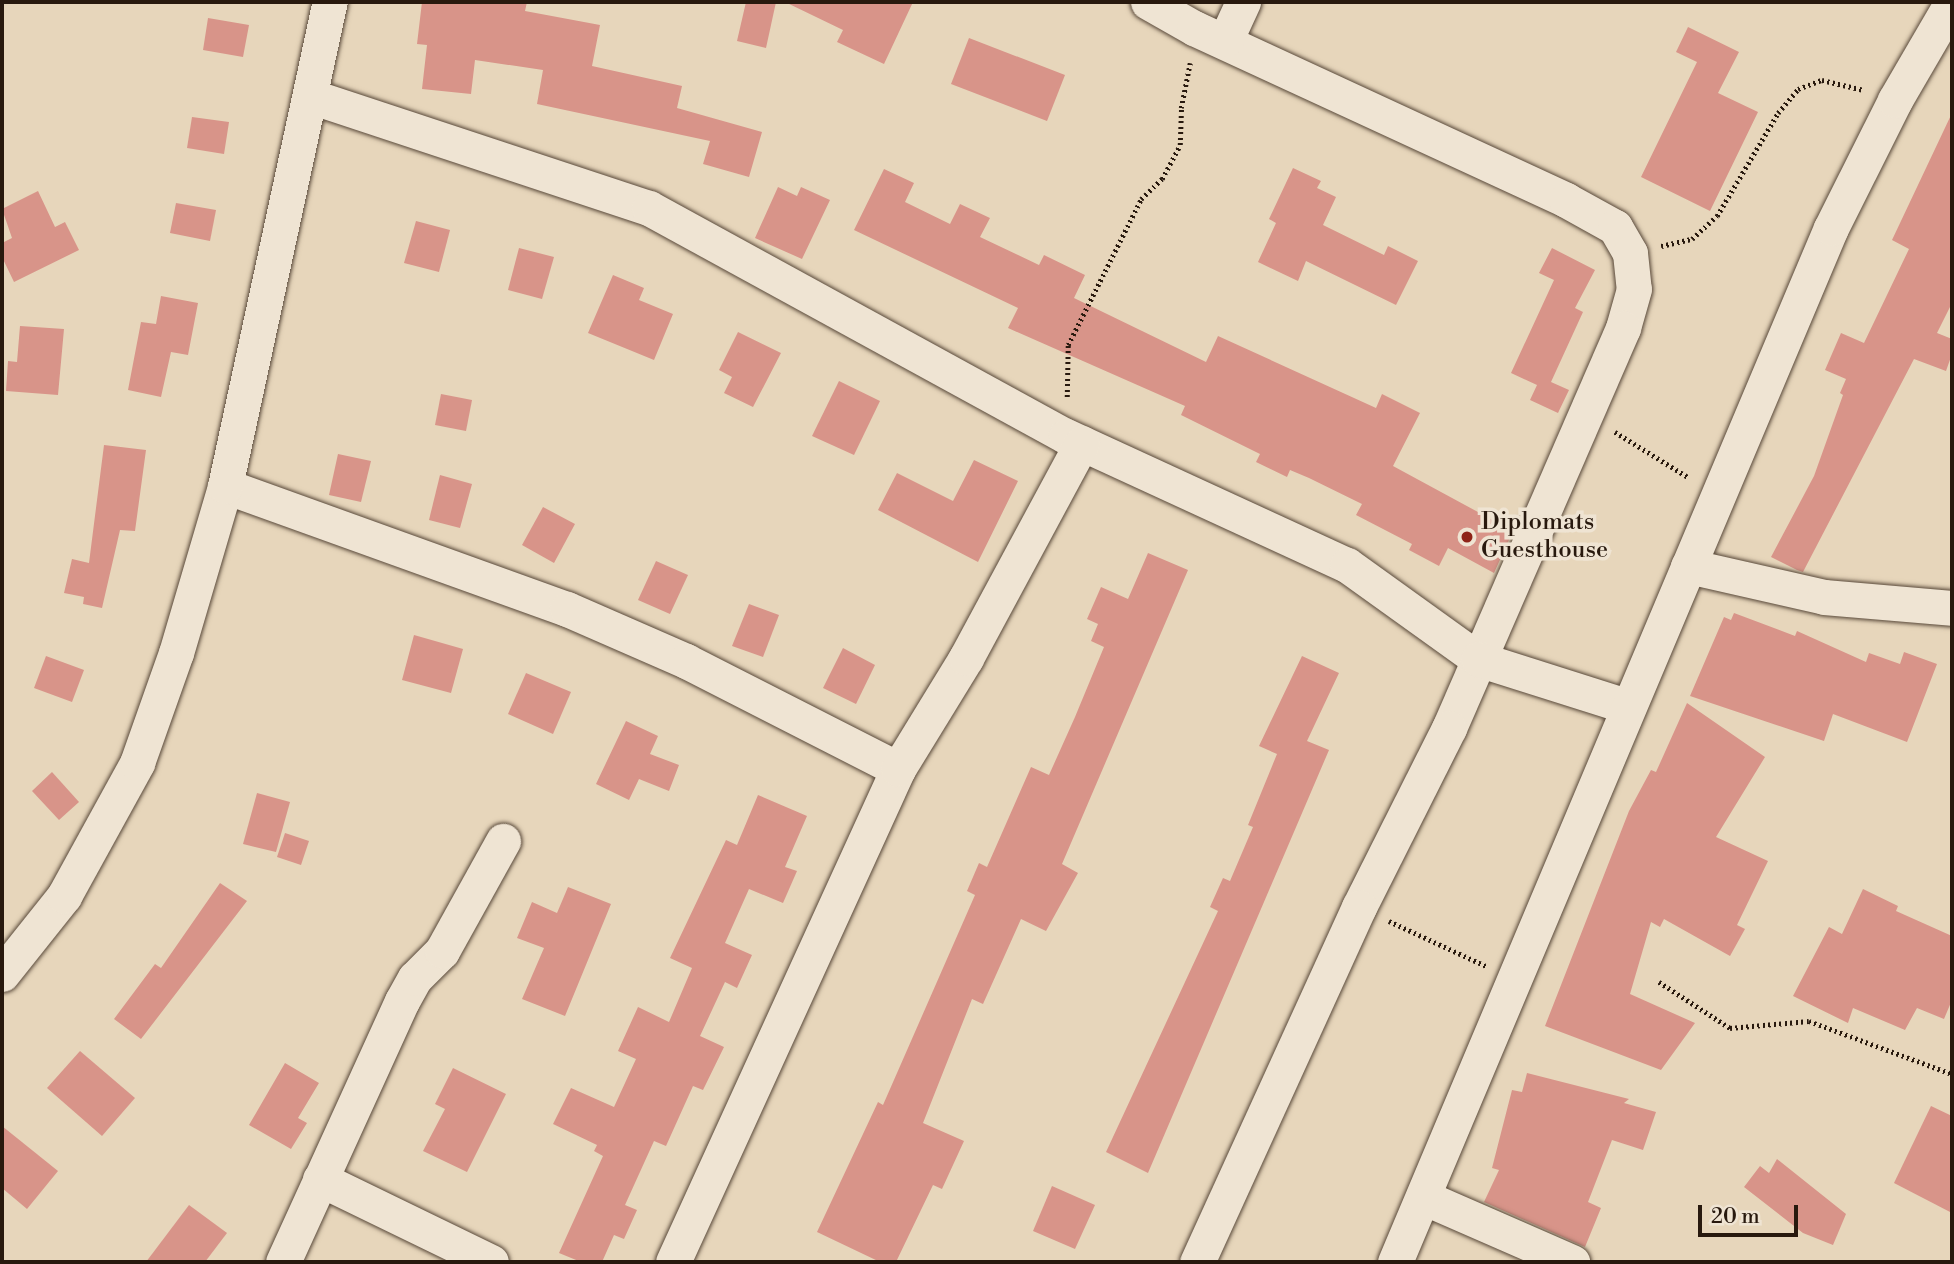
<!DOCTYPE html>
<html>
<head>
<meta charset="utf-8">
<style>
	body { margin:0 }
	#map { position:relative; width:1954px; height:1264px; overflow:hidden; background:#e7d6bb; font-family:"Libre Bodoni",serif }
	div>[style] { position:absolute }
	.building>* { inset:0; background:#d89489 }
	.path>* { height:4.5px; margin-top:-2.25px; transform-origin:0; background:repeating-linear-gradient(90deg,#28190e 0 2px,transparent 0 5.5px) }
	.roads { filter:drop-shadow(0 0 2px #584839) drop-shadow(0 0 2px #584839) }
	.minor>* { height:35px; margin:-17.5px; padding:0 17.5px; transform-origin:17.5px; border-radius:17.5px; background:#efe4d3 }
	.dots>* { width:19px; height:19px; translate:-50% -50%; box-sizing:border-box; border:4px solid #efe4d3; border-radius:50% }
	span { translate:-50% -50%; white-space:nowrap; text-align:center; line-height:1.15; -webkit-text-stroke:7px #efe4d3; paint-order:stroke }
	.poi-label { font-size:24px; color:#28190e }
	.left { translate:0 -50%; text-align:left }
	.frame { position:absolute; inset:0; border:4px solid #28190e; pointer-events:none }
	.scale { position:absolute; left:1698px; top:1205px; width:100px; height:32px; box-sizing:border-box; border:4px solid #28190e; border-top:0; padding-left:9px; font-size:21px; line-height:24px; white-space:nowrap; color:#28190e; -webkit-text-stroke:5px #efe4d3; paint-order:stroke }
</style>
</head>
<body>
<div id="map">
	<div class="building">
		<i style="clip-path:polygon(422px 2px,527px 2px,525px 11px,600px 25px,592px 66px,682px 86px,677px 108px,762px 132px,749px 177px,703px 164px,710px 141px,537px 104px,543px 70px,475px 60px,471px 94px,422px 89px,427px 45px,417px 44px)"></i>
		<i style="clip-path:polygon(746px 2px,776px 2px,766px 48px,737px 41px)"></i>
		<i style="clip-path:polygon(785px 2px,913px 2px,884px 64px,837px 42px,843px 30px)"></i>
		<i style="clip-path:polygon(208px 18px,249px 25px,243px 57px,203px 50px)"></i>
		<i style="clip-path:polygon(1688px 27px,1739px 52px,1718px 93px,1758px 112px,1710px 211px,1641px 177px,1697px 62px,1676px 52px)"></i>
		<i style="clip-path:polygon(969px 38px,1065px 75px,1047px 121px,951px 84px)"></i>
		<i style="clip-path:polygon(1952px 113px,1952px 303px,1937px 333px,1952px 339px,1952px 354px,1946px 371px,1914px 359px,1803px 572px,1797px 570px,1771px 557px,1814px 476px,1843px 395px,1840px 393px,1846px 379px,1825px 370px,1841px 333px,1864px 343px,1909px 249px,1892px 240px)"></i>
		<i style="clip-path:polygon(192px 117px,229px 122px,224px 154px,187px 148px)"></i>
		<i style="clip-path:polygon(1293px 168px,1321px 181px,1317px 188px,1336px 197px,1323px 225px,1384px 255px,1388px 246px,1418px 261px,1396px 305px,1306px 261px,1298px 281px,1258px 262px,1276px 223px,1269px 219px)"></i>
		<i style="clip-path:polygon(884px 169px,914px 183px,905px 202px,950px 224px,960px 204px,990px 218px,980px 237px,1039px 265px,1044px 255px,1085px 275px,1074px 298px,1206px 362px,1218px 336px,1376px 408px,1382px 394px,1420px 413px,1393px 466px,1513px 531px,1494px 573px,1448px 548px,1439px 566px,1409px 550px,1412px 544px,1356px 515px,1362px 504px,1309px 478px,1290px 470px,1287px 477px,1256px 462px,1260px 454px,1181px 415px,1185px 406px,1008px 328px,1018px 308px,854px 230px)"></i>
		<i style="clip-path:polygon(778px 187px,797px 196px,801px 187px,830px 200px,802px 259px,755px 238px)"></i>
		<i style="clip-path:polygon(38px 191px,55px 227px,65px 222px,79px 250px,14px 282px,2px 257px,2px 243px,12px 238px,2px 209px)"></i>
		<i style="clip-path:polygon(176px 203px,216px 210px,210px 241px,170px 233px)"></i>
		<i style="clip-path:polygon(416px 221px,450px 230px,439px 272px,404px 263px)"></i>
		<i style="clip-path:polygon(519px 248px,554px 257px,542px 299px,508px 290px)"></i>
		<i style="clip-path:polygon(1552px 248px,1595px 270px,1575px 308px,1583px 312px,1551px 382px,1569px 390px,1558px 413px,1530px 400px,1537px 385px,1511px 373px,1554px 280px,1539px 273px)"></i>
		<i style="clip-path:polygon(613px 275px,644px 288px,639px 300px,673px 314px,654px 360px,588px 333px)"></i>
		<i style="clip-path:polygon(161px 296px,198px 303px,188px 355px,171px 352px,161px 397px,128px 390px,141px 322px,156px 324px)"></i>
		<i style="clip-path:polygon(20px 326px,64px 329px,58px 395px,6px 391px,8px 361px,17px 362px)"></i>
		<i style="clip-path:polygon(738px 332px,781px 353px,753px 407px,724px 393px,732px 377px,719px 370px)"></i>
		<i style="clip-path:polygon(839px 381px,880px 401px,854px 455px,812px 436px)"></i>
		<i style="clip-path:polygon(441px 394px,472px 400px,466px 431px,435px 425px)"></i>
		<i style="clip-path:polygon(104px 445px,146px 450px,135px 531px,120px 530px,102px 608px,83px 604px,84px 597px,64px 593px,72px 559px,89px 563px)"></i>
		<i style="clip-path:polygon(338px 454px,371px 461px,361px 502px,329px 495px)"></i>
		<i style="clip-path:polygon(974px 460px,1018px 481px,978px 562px,878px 510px,897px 473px,953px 501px)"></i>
		<i style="clip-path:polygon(440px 475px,472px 484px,460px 528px,429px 520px)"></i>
		<i style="clip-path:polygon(543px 507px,575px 524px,554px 563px,522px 545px)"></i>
		<i style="clip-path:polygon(1148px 553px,1188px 570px,1062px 864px,1078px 873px,1046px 931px,1021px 919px,983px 1004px,972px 999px,923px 1123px,964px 1141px,942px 1189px,933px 1185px,896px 1262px,880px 1262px,817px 1232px,878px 1102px,883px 1105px,975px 895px,967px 891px,979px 863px,987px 867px,1031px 767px,1049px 775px,1075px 717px,1104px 647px,1091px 641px,1098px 624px,1087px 619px,1101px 587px,1128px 599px)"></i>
		<i style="clip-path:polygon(656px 561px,688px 575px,670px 614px,638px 600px)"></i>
		<i style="clip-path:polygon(749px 604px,779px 615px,763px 657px,732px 646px)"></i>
		<i style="clip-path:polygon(1734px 613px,1795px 636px,1797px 631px,1866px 662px,1869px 653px,1900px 664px,1904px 652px,1937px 664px,1907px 742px,1833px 714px,1824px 741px,1690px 696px,1724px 617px,1731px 620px)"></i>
		<i style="clip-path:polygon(414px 635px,463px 649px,451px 693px,402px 680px)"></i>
		<i style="clip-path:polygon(843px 648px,875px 665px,856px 704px,823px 688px)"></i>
		<i style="clip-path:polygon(46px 656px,84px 670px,72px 702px,34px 688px)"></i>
		<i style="clip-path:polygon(1302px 656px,1339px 673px,1307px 741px,1329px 750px,1148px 1173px,1106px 1152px,1218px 911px,1210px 907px,1223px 878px,1230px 881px,1253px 827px,1248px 825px,1277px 754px,1259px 746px)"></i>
		<i style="clip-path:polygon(526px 673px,571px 692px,553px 734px,508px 714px)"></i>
		<i style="clip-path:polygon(1687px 703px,1765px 757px,1716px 837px,1768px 861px,1737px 925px,1745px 929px,1730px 956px,1664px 919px,1660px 927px,1651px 922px,1630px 994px,1695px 1023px,1661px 1070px,1545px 1026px,1629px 811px,1651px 770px,1656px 772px)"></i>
		<i style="clip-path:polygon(626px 721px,658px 736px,650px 754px,679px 765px,669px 791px,639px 779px,629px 800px,596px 784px)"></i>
		<i style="clip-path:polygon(52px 772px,79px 802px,59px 820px,32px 791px)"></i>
		<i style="clip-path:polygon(257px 793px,290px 802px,276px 852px,243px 844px)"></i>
		<i style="clip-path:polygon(758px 795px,807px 816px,785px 867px,797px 871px,783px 903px,749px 889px,725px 943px,752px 955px,737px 988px,725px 982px,700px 1036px,724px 1047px,703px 1090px,693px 1086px,666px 1146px,654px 1141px,625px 1205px,637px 1210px,624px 1239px,614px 1235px,602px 1262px,581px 1262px,559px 1253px,603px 1156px,594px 1151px,597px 1145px,553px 1124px,571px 1088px,614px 1107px,636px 1059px,618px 1051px,638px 1007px,669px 1022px,692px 968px,670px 958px,726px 840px,737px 845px)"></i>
		<i style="clip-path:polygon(285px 833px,309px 841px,301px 865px,277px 857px)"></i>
		<i style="clip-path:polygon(220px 883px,247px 901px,141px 1039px,114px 1019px,155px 964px,161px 968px)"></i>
		<i style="clip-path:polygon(568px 887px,611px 904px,565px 1016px,522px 999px,544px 948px,517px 938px,532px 902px,557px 913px)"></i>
		<i style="clip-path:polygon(1863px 889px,1898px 906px,1896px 911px,1952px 936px,1952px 1000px,1944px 1019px,1917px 1008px,1905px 1030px,1853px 1008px,1848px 1023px,1793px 996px,1829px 927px,1842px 934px)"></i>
		<i style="clip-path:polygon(80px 1051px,135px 1098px,102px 1136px,47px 1088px)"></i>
		<i style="clip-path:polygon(285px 1063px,319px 1083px,298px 1118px,307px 1123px,291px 1149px,249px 1125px)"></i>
		<i style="clip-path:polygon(453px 1068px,506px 1094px,467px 1172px,423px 1151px,445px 1109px,435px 1104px)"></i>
		<i style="clip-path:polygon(1527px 1073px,1629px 1099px,1624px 1103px,1656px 1112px,1643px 1150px,1612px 1140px,1588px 1202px,1601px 1208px,1585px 1247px,1484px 1202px,1499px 1170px,1492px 1168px,1512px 1090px,1522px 1092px)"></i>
		<i style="clip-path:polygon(1931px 1106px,1952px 1116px,1952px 1213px,1894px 1183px)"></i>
		<i style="clip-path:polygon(2px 1126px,58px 1171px,27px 1209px,2px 1188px)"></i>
		<i style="clip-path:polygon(1777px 1159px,1846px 1214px,1833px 1245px,1803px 1233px,1744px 1187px,1760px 1166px,1769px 1173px)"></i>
		<i style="clip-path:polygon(1052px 1186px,1095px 1205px,1075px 1249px,1033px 1231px)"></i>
		<i style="clip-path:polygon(189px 1205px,227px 1233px,205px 1262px,146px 1262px)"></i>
	</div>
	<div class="path">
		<i style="left:1661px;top:246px;width:32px;rotate:-13deg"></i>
		<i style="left:1692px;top:239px;width:34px;rotate:-43deg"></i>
		<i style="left:1717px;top:216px;width:120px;rotate:-59.4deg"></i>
		<i style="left:1778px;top:113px;width:31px;rotate:-50deg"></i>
		<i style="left:1798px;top:89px;width:26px;rotate:-21deg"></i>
		<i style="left:1822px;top:80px;width:43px;rotate:13.4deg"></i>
		<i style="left:1067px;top:397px;width:52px;rotate:-88.9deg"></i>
		<i style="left:1068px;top:345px;width:163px;rotate:-63.4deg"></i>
		<i style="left:1141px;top:199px;width:29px;rotate:-44deg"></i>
		<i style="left:1162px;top:179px;width:38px;rotate:-62deg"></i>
		<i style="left:1180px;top:145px;width:37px;rotate:-88deg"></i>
		<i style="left:1181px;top:108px;width:46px;rotate:-78.7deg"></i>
		<i style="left:1615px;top:432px;width:86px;rotate:31.7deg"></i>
		<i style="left:1389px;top:921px;width:107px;rotate:24.9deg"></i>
		<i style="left:1659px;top:982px;width:85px;rotate:32.9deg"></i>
		<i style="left:1730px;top:1028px;width:79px;rotate:-5.1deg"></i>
		<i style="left:1809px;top:1021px;width:153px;rotate:20.3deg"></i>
	</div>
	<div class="roads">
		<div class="minor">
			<i style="left:1148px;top:2px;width:53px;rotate:29.5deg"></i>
			<i style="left:1194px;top:28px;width:410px;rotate:24.8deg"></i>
			<i style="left:1566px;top:200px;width:56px;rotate:28.9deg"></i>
			<i style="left:1615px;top:227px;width:30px;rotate:60deg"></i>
			<i style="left:1630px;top:253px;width:36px;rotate:84deg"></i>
			<i style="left:1634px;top:289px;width:41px;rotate:105.8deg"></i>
			<i style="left:1623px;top:328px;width:436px;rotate:113.5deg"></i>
			<i style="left:1449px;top:728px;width:200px;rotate:116.7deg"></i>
			<i style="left:1359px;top:907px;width:390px;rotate:114.5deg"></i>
			<i style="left:1226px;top:39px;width:41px;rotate:-65.3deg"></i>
			<i style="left:310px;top:96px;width:357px;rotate:18.3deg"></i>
			<i style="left:649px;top:208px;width:475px;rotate:28.7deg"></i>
			<i style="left:1066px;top:436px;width:309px;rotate:24.7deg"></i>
			<i style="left:1347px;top:565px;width:161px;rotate:35.7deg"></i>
			<i style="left:1478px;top:659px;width:155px;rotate:17.6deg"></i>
			<i style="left:225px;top:486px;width:363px;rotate:19.8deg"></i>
			<i style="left:567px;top:609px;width:130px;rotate:23.6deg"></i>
			<i style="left:686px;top:661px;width:238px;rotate:27deg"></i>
			<i style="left:1688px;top:566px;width:139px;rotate:12.8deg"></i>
			<i style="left:1824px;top:597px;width:128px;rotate:4.9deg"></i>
			<i style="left:2px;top:974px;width:100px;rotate:-51.5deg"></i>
			<i style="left:64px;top:896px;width:152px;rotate:-61.2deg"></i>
			<i style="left:137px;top:763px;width:117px;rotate:-70.5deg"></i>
			<i style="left:176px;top:653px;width:174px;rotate:-73.6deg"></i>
			<i style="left:225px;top:486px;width:495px;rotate:-77.8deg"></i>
			<i style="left:320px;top:1179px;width:190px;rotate:25.9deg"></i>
			<i style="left:1423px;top:1197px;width:163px;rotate:23.6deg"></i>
			<i style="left:283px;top:1262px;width:287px;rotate:-65.5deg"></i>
			<i style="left:402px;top:1001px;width:26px;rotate:-61deg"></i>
			<i style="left:415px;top:978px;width:38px;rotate:-45deg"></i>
			<i style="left:442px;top:951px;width:126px;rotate:-61deg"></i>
			<i style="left:673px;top:1262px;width:542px;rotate:-65.47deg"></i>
			<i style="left:898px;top:769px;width:130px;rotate:-58.5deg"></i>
			<i style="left:966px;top:658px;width:244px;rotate:-61.7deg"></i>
			<i style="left:1395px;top:1262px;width:1122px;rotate:-67.14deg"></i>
			<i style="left:1831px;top:228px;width:143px;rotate:-63.4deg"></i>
			<i style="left:1895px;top:100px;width:113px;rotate:-59.8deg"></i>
		</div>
	</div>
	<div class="dots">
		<i style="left:1467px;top:537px;background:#8f2418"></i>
	</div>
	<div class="poi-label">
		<span class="left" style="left:1481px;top:537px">Diplomats<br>Guesthouse</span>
	</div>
	<div class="frame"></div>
	<div class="scale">20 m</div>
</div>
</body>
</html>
